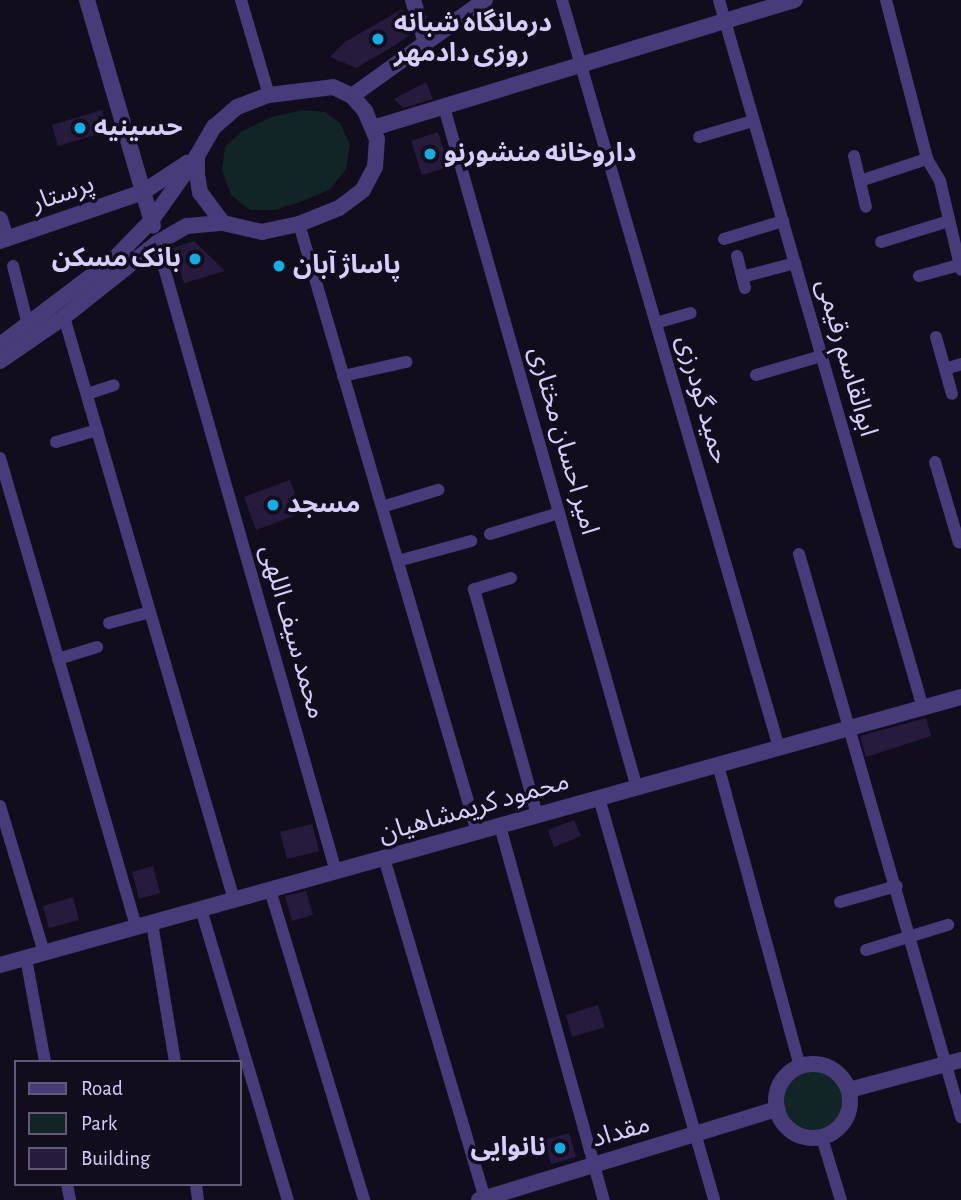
<!DOCTYPE html>
<html>
<head>
<meta charset="utf-8">
<style>
	body { margin:0 }
	#map { position:relative; width:961px; height:1200px; overflow:hidden; background:#120d1d; font-family:"Alegreya Sans","Noto Sans Arabic",sans-serif }
	div>[style] { position:absolute }
	.green>* { inset:0; background:#112426 }
	.round { border-radius:50% }
	.building>* { inset:0; background:#271b3d }
	.minor>* { height:12px; margin:-6px; padding:0 6px; transform-origin:6px; border-radius:6px; background:#473b79 }
	.tertiary>* { height:16px; margin:-8px; padding:0 8px; transform-origin:8px; border-radius:8px; background:#473b79 }
	.tertiary>.ring { margin:-8px; padding:0; box-sizing:content-box; background:none; border:16px solid #473b79; border-radius:50% }
	.dots>* { width:19px; height:19px; translate:-50% -50%; box-sizing:border-box; border:4px solid #120d1d; border-radius:50% }
	span { translate:-50% -50%; white-space:nowrap; text-align:center; line-height:1.15; -webkit-text-stroke:7px #120d1d; paint-order:stroke }
	.poi-label { font-size:26px; color:#d9cdfb; font-weight:700 }
	.left { translate:0 -50%; text-align:left }
	.right { translate:-100% -50%; text-align:right }
	.street-label { font-size:26px; color:#d9cdfb }
	.legend { position:absolute; left:14px; top:1060px; width:228px; height:126px; box-sizing:border-box; background:#120d1d; border:2px solid #625a76; margin:0; padding:9px 12px; list-style:none; font-size:21px; color:#d9cdfb }
	.legend li { display:flex; align-items:center; gap:14px; height:35px }
	.legend b { width:35px; border:2px solid #625a76 }
</style>
</head>
<body>
<div id="map">
	<div class="green">
		<i style="clip-path:polygon(304px 110px,325px 112px,340px 123px,350px 145px,346px 169px,330px 189px,306px 200px,275px 210px,250px 210px,231px 195px,222px 170px,225px 147px,242px 131px,272px 117px)"></i>
		<i class="round" style="left:782px;top:1070px;width:62px;height:62px"></i>
	</div>
	<div class="building">
		<i style="clip-path:polygon(402px 9px,410px 35px,397px 44px,356px 68px,330px 57px,345px 42px)"></i>
		<i style="clip-path:polygon(426px 82px,433px 99px,403px 108px,394px 99px)"></i>
		<i style="clip-path:polygon(102px 110px,108px 131px,58px 146px,52px 125px)"></i>
		<i style="clip-path:polygon(438px 132px,449px 167px,422px 175px,411px 141px)"></i>
		<i style="clip-path:polygon(194px 241px,225px 271px,184px 283px,173px 248px)"></i>
		<i style="clip-path:polygon(290px 480px,302px 513px,256px 530px,244px 497px)"></i>
		<i style="clip-path:polygon(926px 718px,931px 736px,866px 757px,860px 736px)"></i>
		<i style="clip-path:polygon(574px 820px,581px 836px,554px 847px,548px 830px)"></i>
		<i style="clip-path:polygon(312px 824px,319px 851px,287px 859px,280px 832px)"></i>
		<i style="clip-path:polygon(153px 866px,160px 893px,139px 899px,132px 872px)"></i>
		<i style="clip-path:polygon(306px 891px,313px 915px,292px 921px,285px 896px)"></i>
		<i style="clip-path:polygon(73px 897px,79px 920px,49px 928px,43px 906px)"></i>
		<i style="clip-path:polygon(598px 1005px,605px 1027px,572px 1037px,566px 1015px)"></i>
		<i style="clip-path:polygon(569px 1133px,576px 1157px,551px 1164px,544px 1140px)"></i>
	</div>
	<div class="minor">
		<i style="left:241px;top:0;width:99px;rotate:73.6deg"></i>
		<i style="left:562px;top:0;width:779px;rotate:73.82deg"></i>
		<i style="left:719px;top:0;width:737px;rotate:73.93deg"></i>
		<i style="left:886px;top:0;width:164px;rotate:75.5deg"></i>
		<i style="left:927px;top:159px;width:26px;rotate:59deg"></i>
		<i style="left:940px;top:181px;width:91px;rotate:76.7deg"></i>
		<i style="left:444px;top:107px;width:708px;rotate:74.18deg"></i>
		<i style="left:699px;top:137px;width:56px;rotate:-16.5deg"></i>
		<i style="left:854px;top:156px;width:52px;rotate:76.8deg"></i>
		<i style="left:860px;top:181px;width:71px;rotate:-18.2deg"></i>
		<i style="left:299px;top:224px;width:634px;rotate:73.68deg"></i>
		<i style="left:724px;top:239px;width:62px;rotate:-17deg"></i>
		<i style="left:881px;top:242px;width:71px;rotate:-17.2deg"></i>
		<i style="left:157px;top:243px;width:654px;rotate:74.11deg"></i>
		<i style="left:737px;top:256px;width:33px;rotate:76deg"></i>
		<i style="left:13px;top:266px;width:61px;rotate:75.7deg"></i>
		<i style="left:919px;top:276px;width:41px;rotate:-15.4deg"></i>
		<i style="left:742px;top:277px;width:55px;rotate:-14.8deg"></i>
		<i style="left:64px;top:317px;width:607px;rotate:73.74deg"></i>
		<i style="left:656px;top:323px;width:36px;rotate:-16deg"></i>
		<i style="left:936px;top:337px;width:59px;rotate:74.3deg"></i>
		<i style="left:945px;top:369px;width:17px;rotate:-17deg"></i>
		<i style="left:756px;top:375px;width:68px;rotate:-16.3deg"></i>
		<i style="left:343px;top:376px;width:65px;rotate:-12.5deg"></i>
		<i style="left:87px;top:394px;width:28px;rotate:-18deg"></i>
		<i style="left:56px;top:442px;width:43px;rotate:-16.3deg"></i>
		<i style="left:0;top:458px;width:488px;rotate:73.8deg"></i>
		<i style="left:935px;top:462px;width:84px;rotate:73.5deg"></i>
		<i style="left:382px;top:507px;width:59px;rotate:-16.9deg"></i>
		<i style="left:490px;top:534px;width:72px;rotate:-16.9deg"></i>
		<i style="left:799px;top:554px;width:586px;rotate:73.95deg"></i>
		<i style="left:398px;top:561px;width:76px;rotate:-15.3deg"></i>
		<i style="left:511px;top:578px;width:39px;rotate:163deg"></i>
		<i style="left:474px;top:589px;width:235px;rotate:74.4deg"></i>
		<i style="left:109px;top:623px;width:42px;rotate:-15deg"></i>
		<i style="left:58px;top:659px;width:41px;rotate:-17.1deg"></i>
		<i style="left:718px;top:765px;width:313px;rotate:74.8deg"></i>
		<i style="left:599px;top:798px;width:418px;rotate:74deg"></i>
		<i style="left:0;top:806px;width:153px;rotate:73.3deg"></i>
		<i style="left:500px;top:826px;width:388px;rotate:74.5deg"></i>
		<i style="left:384px;top:858px;width:357px;rotate:73.5deg"></i>
		<i style="left:270px;top:890px;width:324px;rotate:73.1deg"></i>
		<i style="left:840px;top:902px;width:59px;rotate:-15.7deg"></i>
		<i style="left:201px;top:909px;width:304px;rotate:73.4deg"></i>
		<i style="left:152px;top:923px;width:141px;rotate:80.6deg"></i>
		<i style="left:866px;top:950px;width:86px;rotate:-17deg"></i>
		<i style="left:26px;top:958px;width:106px;rotate:79.6deg"></i>
		<i style="left:822px;top:1138px;width:65px;rotate:73deg"></i>
		<i style="left:67px;top:1184px;width:16px;rotate:79deg"></i>
		<i style="left:196px;top:1184px;width:16px;rotate:83deg"></i>
	</div>
	<div class="tertiary">
		<i style="left:87px;top:0;width:235px;rotate:73.7deg"></i>
		<i style="left:413px;top:0;width:45px;rotate:73.2deg"></i>
		<i style="left:333px;top:87px;width:21px;rotate:25deg"></i>
		<i style="left:352px;top:96px;width:20px;rotate:49deg"></i>
		<i style="left:365px;top:111px;width:30px;rotate:67deg"></i>
		<i style="left:377px;top:139px;width:28px;rotate:94deg"></i>
		<i style="left:375px;top:167px;width:26px;rotate:118deg"></i>
		<i style="left:363px;top:190px;width:30px;rotate:143deg"></i>
		<i style="left:339px;top:208px;width:43px;rotate:158.2deg"></i>
		<i style="left:299px;top:224px;width:38px;rotate:168deg"></i>
		<i style="left:262px;top:232px;width:40px;rotate:-167deg"></i>
		<i style="left:223px;top:223px;width:38px;rotate:-127deg"></i>
		<i style="left:200px;top:193px;width:18px;rotate:-99deg"></i>
		<i style="left:197px;top:175px;width:19px;rotate:-90deg"></i>
		<i style="left:197px;top:156px;width:34px;rotate:-60deg"></i>
		<i style="left:214px;top:127px;width:30px;rotate:-41deg"></i>
		<i style="left:237px;top:107px;width:34px;rotate:-21deg"></i>
		<i style="left:269px;top:95px;width:64px;rotate:-7.1deg"></i>
		<i style="left:352px;top:96px;width:164px;rotate:-35.8deg"></i>
		<i style="left:373px;top:128px;width:441px;rotate:-16.9deg"></i>
		<i style="left:0;top:219px;width:21px;rotate:73deg"></i>
		<i style="left:0;top:241px;width:151px;rotate:-18.9deg"></i>
		<i style="left:143px;top:192px;width:53px;rotate:-33.4deg"></i>
		<i style="left:0;top:345px;width:144px;rotate:-37.1deg"></i>
		<i style="left:115px;top:258px;width:52px;rotate:-45.8deg"></i>
		<i style="left:151px;top:221px;width:80px;rotate:-54.7deg"></i>
		<i style="left:0;top:361px;width:78px;rotate:-34.5deg"></i>
		<i style="left:64px;top:317px;width:119px;rotate:-38.5deg"></i>
		<i style="left:157px;top:243px;width:34px;rotate:-30deg"></i>
		<i style="left:187px;top:226px;width:36px;rotate:-5deg"></i>
		<i style="left:0;top:965px;width:998px;rotate:-15.58deg"></i>
		<i class="ring" style="left:776px;top:1064px;width:58px;height:58px"></i>
		<i style="left:849px;top:1090px;width:116px;rotate:-15deg"></i>
		<i style="left:479px;top:1200px;width:312px;rotate:-17deg"></i>
	</div>
	<div class="dots">
		<i style="left:378px;top:39px;background:#10aee4"></i>
		<i style="left:80px;top:128px;background:#10aee4"></i>
		<i style="left:430px;top:154px;background:#10aee4"></i>
		<i style="left:195px;top:259px;background:#10aee4"></i>
		<i style="left:279px;top:266px;background:#10aee4"></i>
		<i style="left:273px;top:505px;background:#10aee4"></i>
		<i style="left:560px;top:1148px;background:#10aee4"></i>
	</div>
	<div class="poi-label">
		<span class="left" style="left:394px;top:39px">درمانگاه شبانه<br>روزی دادمهر</span>
		<span class="left" style="left:94px;top:128px">حسینیه</span>
		<span class="left" style="left:444px;top:154px">داروخانه منشورنو</span>
		<span class="right" style="left:181px;top:259px">بانک مسکن</span>
		<span class="left" style="left:293px;top:266px">پاساژ آبان</span>
		<span class="left" style="left:287px;top:505px">مسجد</span>
		<span class="right" style="left:546px;top:1148px">نانوایی</span>
	</div>
	<div class="street-label">
		<span style="left:63px;top:194px;rotate:-19deg">پرستار</span>
		<span style="left:846px;top:358px;rotate:74deg">ابوالقاسم رقیمی</span>
		<span style="left:702px;top:400px;rotate:74deg">حمید گودرزی</span>
		<span style="left:563px;top:441px;rotate:74deg">امیر احسان مختاری</span>
		<span style="left:292px;top:632px;rotate:74deg">محمد سیف اللهی</span>
		<span style="left:474px;top:808px;rotate:-16deg">محمود کریمشاهیان</span>
		<span style="left:621px;top:1132px;rotate:-16deg">مقداد</span>
	</div>
	<ul class="legend">
	<li><b style="height:9px;background:#473b79"></b>Road</li>
	<li><b style="height:19px;background:#112426"></b>Park</li>
	<li><b style="height:19px;background:#271b3d"></b>Building</li>
	</ul>
</div>
</body>
</html>
